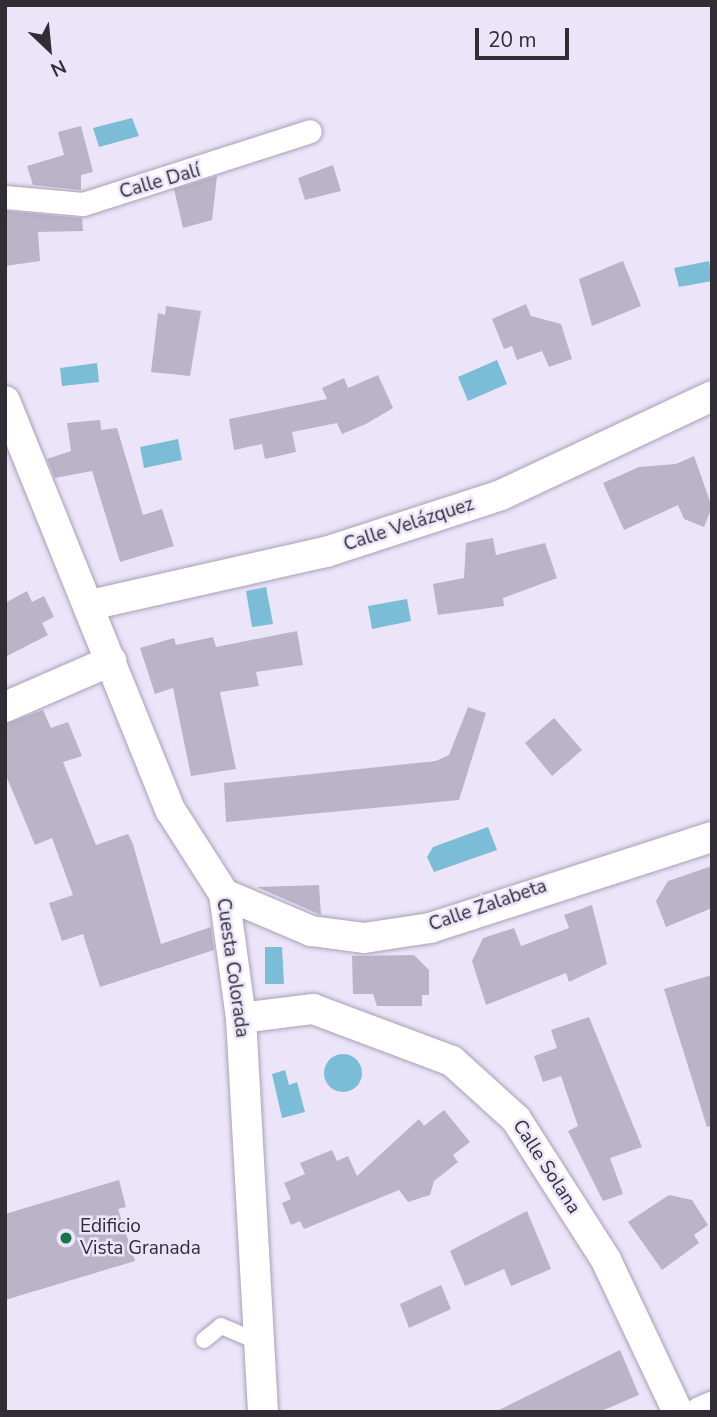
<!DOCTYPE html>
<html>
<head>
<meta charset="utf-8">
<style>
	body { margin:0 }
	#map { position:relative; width:717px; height:1417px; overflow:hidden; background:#ece4f9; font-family:"Nunito Sans",sans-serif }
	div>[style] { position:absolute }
	.water>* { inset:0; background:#7bbdd7 }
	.round { border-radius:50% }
	.building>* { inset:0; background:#bbb3c8 }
	.roads { filter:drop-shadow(0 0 2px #a8a1b5) drop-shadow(0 0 2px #a8a1b5) }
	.service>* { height:16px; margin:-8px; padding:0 8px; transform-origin:8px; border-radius:8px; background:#fff }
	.pedestrian>* { height:23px; margin:-11.5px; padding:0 11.5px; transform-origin:11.5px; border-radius:11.5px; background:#fff }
	.minor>* { height:30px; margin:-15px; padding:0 15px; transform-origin:15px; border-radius:15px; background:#fff }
	.dots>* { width:19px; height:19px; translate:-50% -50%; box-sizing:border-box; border:4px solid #ece4f9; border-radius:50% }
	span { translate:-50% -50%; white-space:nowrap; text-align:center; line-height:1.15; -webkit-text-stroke:5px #ece4f9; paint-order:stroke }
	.street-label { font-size:19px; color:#302d35 }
	.poi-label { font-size:19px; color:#302d35 }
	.left { translate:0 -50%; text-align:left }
	.frame { position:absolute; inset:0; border:7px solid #302d35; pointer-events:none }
	.north { position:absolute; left:14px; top:14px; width:70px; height:70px; -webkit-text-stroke:5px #ece4f9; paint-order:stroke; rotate:154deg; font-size:19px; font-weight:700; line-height:28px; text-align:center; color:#302d35 }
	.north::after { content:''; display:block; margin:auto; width:24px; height:32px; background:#302d35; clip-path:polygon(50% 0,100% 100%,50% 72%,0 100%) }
	.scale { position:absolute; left:475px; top:28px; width:94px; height:32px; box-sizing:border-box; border:4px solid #302d35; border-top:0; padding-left:9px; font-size:21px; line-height:24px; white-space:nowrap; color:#302d35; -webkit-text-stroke:5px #ece4f9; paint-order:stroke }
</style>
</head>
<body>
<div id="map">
	<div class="water">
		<i style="clip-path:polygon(132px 118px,139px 136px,99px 147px,93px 128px)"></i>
		<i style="clip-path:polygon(709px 261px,712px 281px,679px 287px,674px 268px)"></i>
		<i style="clip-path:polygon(497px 360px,507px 384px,468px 401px,458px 377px)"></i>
		<i style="clip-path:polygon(97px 363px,99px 382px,62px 386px,60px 368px)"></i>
		<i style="clip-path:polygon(178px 439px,182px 460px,144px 468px,140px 447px)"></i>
		<i style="clip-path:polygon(266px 587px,273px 624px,252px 627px,246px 591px)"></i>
		<i style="clip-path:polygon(407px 599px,411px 621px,372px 629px,368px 606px)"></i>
		<i style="clip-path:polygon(488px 827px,497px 850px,434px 872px,427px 857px,433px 847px)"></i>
		<i style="clip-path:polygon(265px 947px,282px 947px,284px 984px,265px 984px)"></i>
		<i class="round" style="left:324px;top:1054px;width:38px;height:38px"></i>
		<i style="clip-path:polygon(285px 1070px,289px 1085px,297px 1082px,305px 1112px,282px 1118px,272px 1074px)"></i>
	</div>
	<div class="building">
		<i style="clip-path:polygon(81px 126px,93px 172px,81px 175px,81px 190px,33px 185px,27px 166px,64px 155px,58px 132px)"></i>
		<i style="clip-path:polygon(333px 165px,341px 191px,305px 200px,298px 178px)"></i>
		<i style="clip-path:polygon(217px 176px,212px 220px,183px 228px,174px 189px)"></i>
		<i style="clip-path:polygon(5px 211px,82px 218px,83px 231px,38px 232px,40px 261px,5px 266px)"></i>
		<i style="clip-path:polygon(623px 261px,641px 306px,592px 326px,579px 279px)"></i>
		<i style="clip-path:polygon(526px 304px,531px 316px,561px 324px,572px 359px,549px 367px,542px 351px,517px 360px,512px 346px,504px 349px,492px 319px)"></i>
		<i style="clip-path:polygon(166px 306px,201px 311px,190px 376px,151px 372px,158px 313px,165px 315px)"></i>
		<i style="clip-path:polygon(378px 375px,393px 408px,366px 424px,342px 434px,337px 423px,292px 432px,296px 452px,265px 459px,262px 444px,234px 450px,229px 419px,327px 399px,322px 388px,344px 378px,348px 388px)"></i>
		<i style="clip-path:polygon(100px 420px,101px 430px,117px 428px,143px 515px,162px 509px,174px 546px,120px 562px,92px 471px,55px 478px,47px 459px,71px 451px,67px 423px)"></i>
		<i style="clip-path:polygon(694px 456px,712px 507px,704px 527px,684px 519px,678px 505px,624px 530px,603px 483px,639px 467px,676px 464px)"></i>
		<i style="clip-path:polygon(493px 538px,496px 555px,545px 543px,557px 578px,503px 598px,504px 606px,438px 615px,433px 584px,464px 578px,466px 543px)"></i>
		<i style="clip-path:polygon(27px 591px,32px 602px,44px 596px,54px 617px,42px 623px,48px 635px,5px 657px,5px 603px)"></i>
		<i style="clip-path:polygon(297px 631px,303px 665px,256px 672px,259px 686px,220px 692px,236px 769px,191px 776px,173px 688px,155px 694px,140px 648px,174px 638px,176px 645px,213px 637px,216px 647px)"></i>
		<i style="clip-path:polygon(468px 707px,486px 713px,459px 800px,226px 822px,224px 783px,436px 761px,449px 755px)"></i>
		<i style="clip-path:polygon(43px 710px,51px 728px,68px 722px,82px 756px,63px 762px,96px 845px,128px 834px,133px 844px,161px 944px,211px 927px,214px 950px,100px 987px,83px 934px,62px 941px,49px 903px,73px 895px,52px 838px,35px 845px,5px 773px,5px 724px)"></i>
		<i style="clip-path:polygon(554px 718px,582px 750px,552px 776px,525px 743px)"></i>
		<i style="clip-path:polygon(712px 866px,712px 908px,666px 927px,656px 901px,668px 881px)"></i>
		<i style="clip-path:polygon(319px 885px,321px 915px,257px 887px)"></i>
		<i style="clip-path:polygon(592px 905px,607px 964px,569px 982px,566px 973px,486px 1005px,472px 961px,483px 938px,514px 928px,521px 946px,569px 928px,564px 915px)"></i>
		<i style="clip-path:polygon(414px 955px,429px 970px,429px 995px,422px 995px,422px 1006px,377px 1006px,373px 994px,353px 994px,352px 956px)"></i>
		<i style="clip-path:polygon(712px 975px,712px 1126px,707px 1127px,664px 989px)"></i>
		<i style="clip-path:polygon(589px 1017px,642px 1147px,610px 1158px,623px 1194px,603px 1201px,568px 1131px,578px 1126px,561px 1076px,543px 1082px,534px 1056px,557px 1048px,551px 1030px)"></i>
		<i style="clip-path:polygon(444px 1110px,470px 1142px,453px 1155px,458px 1162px,434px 1181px,430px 1195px,408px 1202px,399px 1190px,304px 1229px,300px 1221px,291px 1225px,282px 1203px,291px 1199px,284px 1183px,305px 1174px,300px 1163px,332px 1150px,337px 1161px,348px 1156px,357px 1176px,419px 1119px,424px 1126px)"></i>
		<i style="clip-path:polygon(119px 1180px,126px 1207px,118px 1209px,135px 1261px,5px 1300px,5px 1214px)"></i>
		<i style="clip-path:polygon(669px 1195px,692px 1200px,708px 1225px,694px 1235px,699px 1243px,662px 1270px,628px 1222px)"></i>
		<i style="clip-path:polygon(527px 1211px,551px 1269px,511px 1286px,504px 1269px,465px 1286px,450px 1251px)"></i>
		<i style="clip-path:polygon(441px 1285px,451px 1309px,409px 1328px,400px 1304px)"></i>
		<i style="clip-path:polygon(620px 1350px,639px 1395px,599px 1412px,495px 1412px)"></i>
	</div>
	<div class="roads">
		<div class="service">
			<i style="left:204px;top:1340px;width:22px;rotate:-39deg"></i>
			<i style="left:221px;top:1326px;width:39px;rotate:23deg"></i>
		</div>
		<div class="pedestrian">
			<i style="left:5px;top:197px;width:78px;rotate:5.1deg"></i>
			<i style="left:83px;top:204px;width:238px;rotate:-17.8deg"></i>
		</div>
		<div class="minor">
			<i style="left:5px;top:401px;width:442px;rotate:68deg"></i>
			<i style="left:171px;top:811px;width:98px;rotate:57.4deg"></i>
			<i style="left:224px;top:894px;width:125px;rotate:82.2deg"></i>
			<i style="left:241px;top:1018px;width:395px;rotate:86.8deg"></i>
			<i style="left:90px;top:605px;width:242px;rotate:-12.7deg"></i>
			<i style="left:326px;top:552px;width:184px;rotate:-18deg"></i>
			<i style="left:501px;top:495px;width:233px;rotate:-25.1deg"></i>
			<i style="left:5px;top:707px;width:116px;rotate:-23.5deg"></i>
			<i style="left:224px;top:894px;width:95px;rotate:23deg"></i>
			<i style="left:311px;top:931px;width:53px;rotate:7.5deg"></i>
			<i style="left:364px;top:938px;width:67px;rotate:-8.6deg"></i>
			<i style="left:430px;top:928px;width:296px;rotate:-17.9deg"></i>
			<i style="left:241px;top:1018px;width:73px;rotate:-7.1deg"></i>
			<i style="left:313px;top:1009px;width:148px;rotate:20.5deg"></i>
			<i style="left:452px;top:1061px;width:86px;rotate:42.2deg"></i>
			<i style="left:516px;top:1119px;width:167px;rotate:57.4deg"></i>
			<i style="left:606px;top:1260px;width:168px;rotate:64.7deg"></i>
			<i style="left:700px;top:1412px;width:13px;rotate:-23deg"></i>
		</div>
	</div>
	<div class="dots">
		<i style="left:66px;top:1238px;background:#177348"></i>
	</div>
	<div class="street-label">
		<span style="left:160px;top:182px;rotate:-16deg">Calle Dalí</span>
		<span style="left:409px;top:525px;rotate:-18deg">Calle Velázquez</span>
		<span style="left:488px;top:906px;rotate:-19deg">Calle Zalabeta</span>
		<span style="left:232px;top:968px;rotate:82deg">Cuesta Colorada</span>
		<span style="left:546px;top:1167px;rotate:57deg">Calle Solana</span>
	</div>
	<div class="poi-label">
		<span class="left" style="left:80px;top:1238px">Edificio<br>Vista Granada</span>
	</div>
	<div class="frame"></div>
	<div class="north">N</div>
	<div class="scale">20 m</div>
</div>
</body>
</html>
